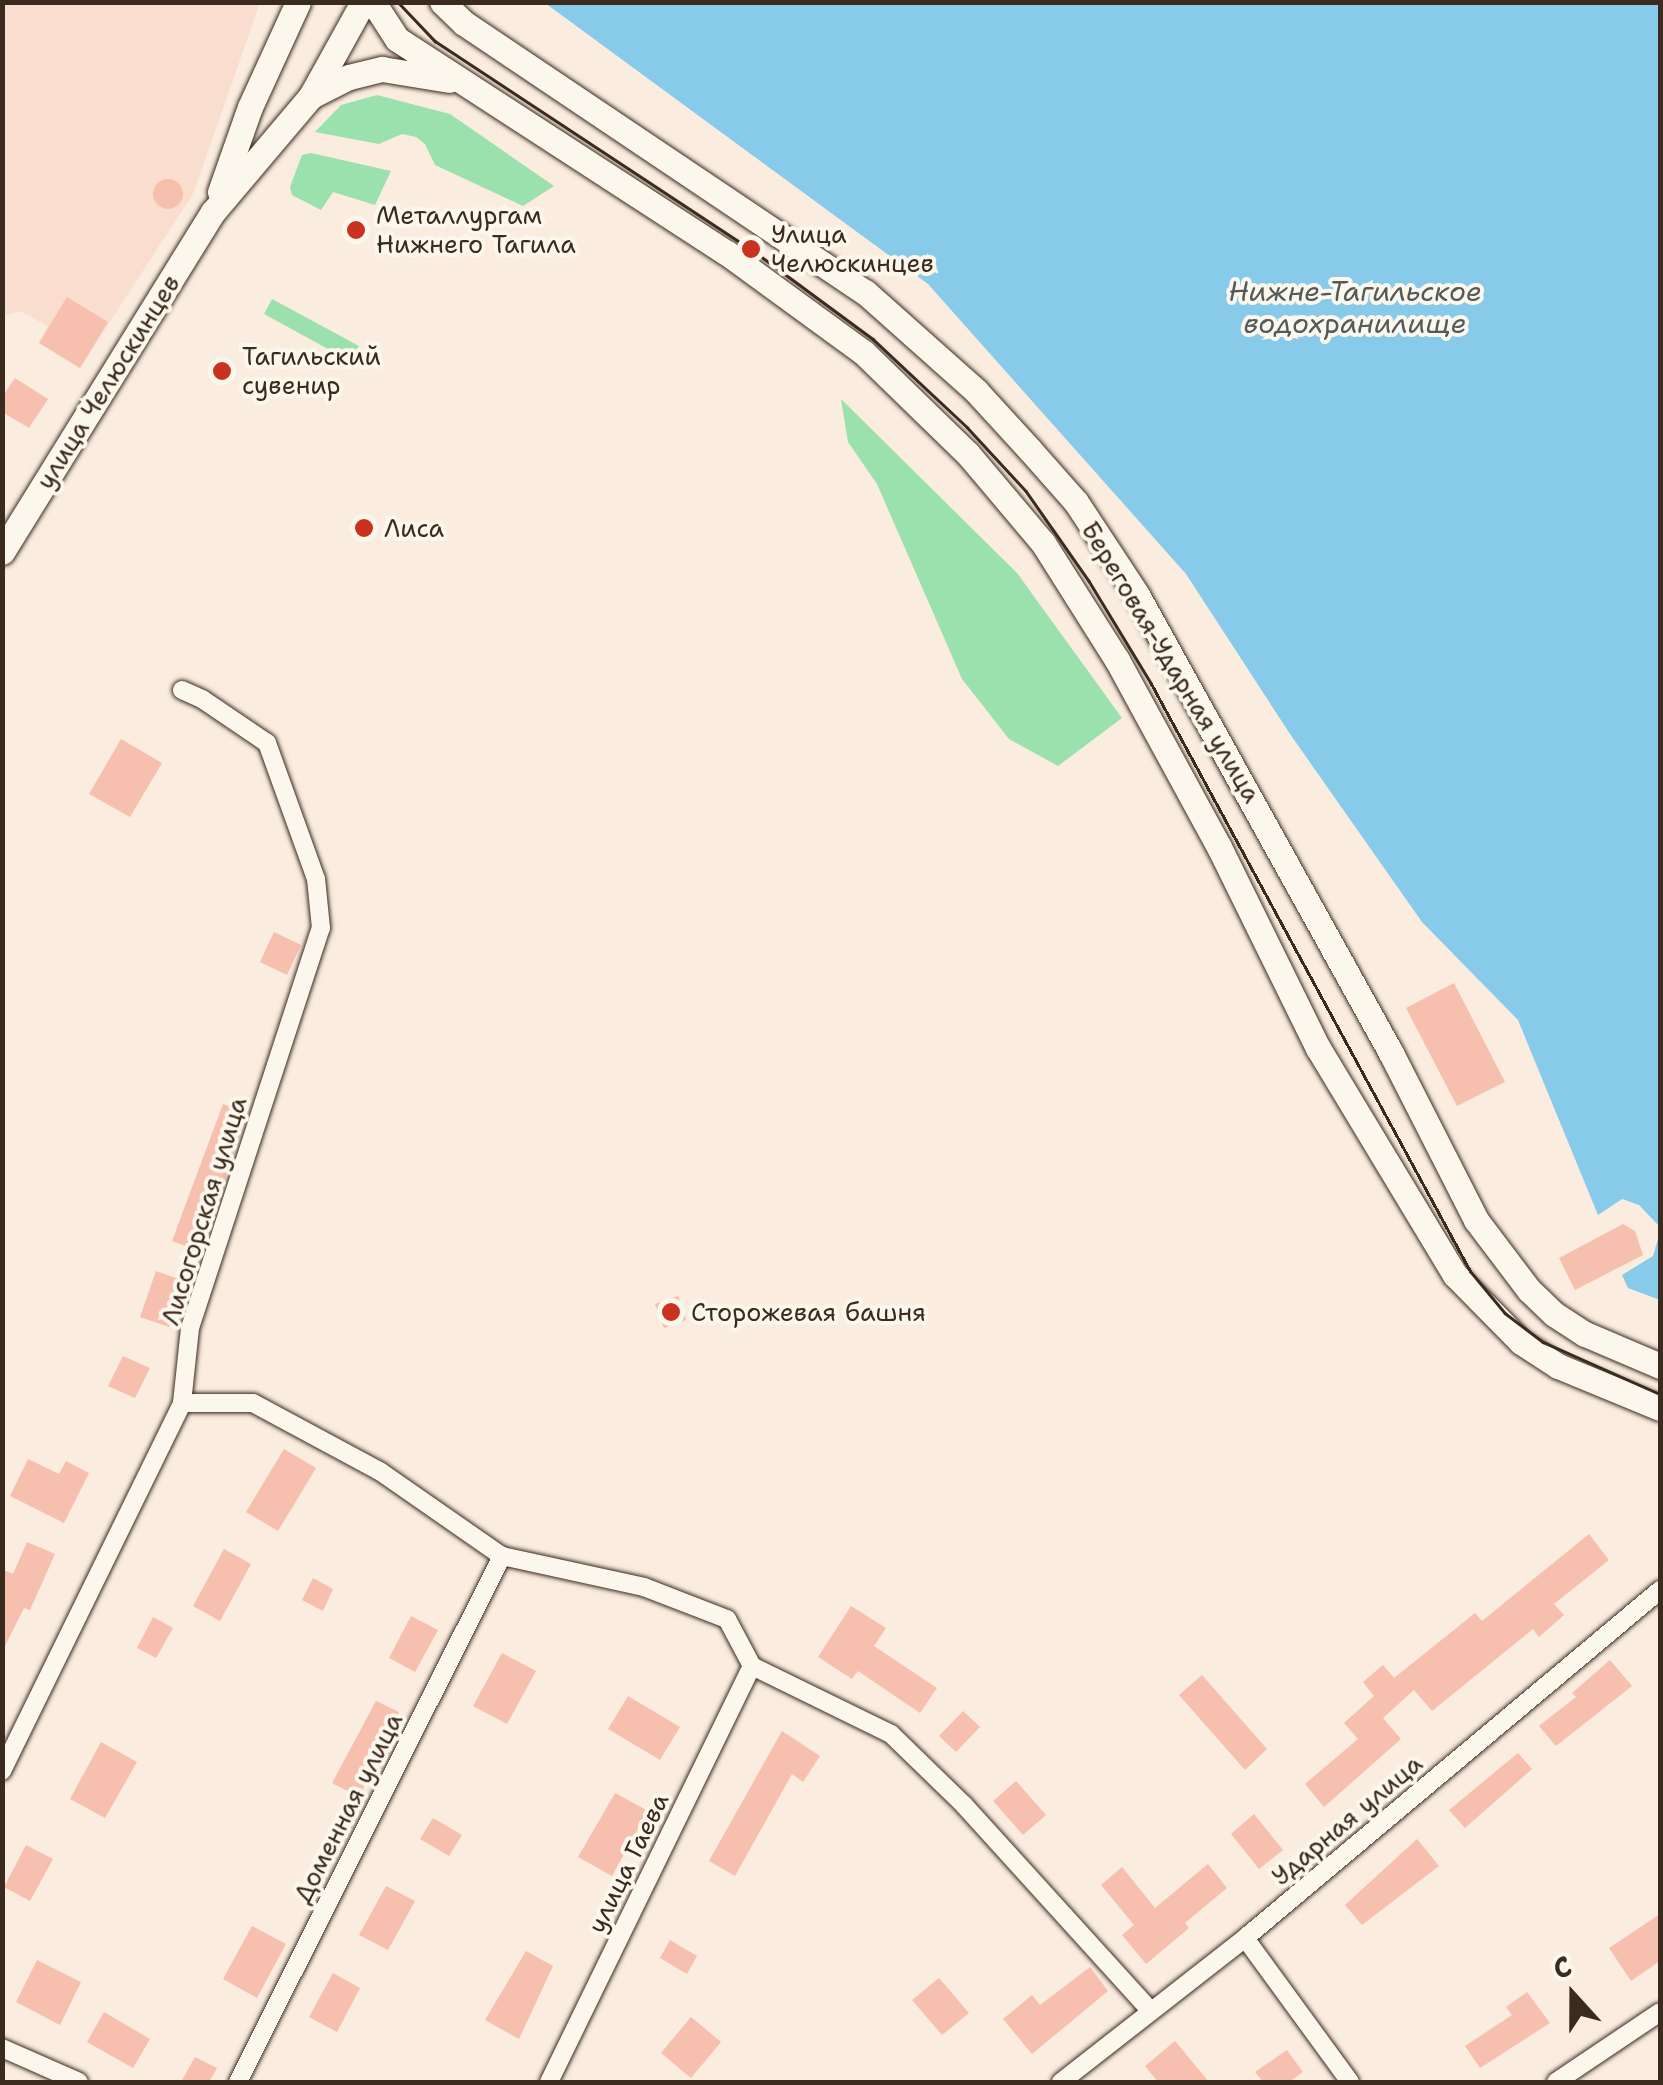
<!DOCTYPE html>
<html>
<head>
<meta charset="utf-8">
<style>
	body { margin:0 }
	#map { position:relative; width:1663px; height:2085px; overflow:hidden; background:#faecdf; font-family:"Shantell Sans",sans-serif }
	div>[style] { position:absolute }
	.built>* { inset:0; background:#f9ded0 }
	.green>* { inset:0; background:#9ae1ae }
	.water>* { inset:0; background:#88cae9 }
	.building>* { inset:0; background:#f7bfad }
	.round { border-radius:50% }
	.roads { filter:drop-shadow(0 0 2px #3b2a1e) drop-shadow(0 0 2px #3b2a1e) }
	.street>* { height:18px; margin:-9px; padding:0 9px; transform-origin:9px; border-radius:9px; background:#fbf7ec }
	.secondary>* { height:25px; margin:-12.5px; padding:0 12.5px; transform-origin:12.5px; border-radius:12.5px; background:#fbf7ec }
	.tram>* { height:2.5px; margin:-1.25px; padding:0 1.25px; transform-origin:1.25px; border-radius:1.25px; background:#3b2a1e }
	.dots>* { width:28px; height:28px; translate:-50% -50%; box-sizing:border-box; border:5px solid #fbf7ec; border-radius:50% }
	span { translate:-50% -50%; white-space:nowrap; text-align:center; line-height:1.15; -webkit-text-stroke:8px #fbf7ec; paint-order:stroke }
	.poi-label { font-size:25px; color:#3b2a1e }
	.left { translate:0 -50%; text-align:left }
	.street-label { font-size:25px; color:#3b2a1e }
	.water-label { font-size:28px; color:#525a5b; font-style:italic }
	.frame { position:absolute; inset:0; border:5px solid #3b2a1e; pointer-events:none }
	.north { position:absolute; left:1523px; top:1945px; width:100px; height:100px; -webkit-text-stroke:8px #fbf7ec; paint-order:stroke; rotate:339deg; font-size:28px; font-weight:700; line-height:40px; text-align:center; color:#3b2a1e }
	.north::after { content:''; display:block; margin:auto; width:35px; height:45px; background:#3b2a1e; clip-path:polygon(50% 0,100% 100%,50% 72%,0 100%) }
</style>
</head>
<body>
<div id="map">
	<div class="built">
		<i style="clip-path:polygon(3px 3px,260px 3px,193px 194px,80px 368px,39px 343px,48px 326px,20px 311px,3px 316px)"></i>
	</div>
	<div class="green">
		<i style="clip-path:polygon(377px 95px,450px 114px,554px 186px,523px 206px,435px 165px,425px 144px,416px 137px,402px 134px,379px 144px,315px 132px,341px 105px)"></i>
		<i style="clip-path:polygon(311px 153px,391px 171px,375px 205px,333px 192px,321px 210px,292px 195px,290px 187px,302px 155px)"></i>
		<i style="clip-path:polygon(272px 299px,359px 346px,350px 361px,264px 314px)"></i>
		<i style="clip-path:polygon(841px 399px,1017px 573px,1122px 718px,1058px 766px,1009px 739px,962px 679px,877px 484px,848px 442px)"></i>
	</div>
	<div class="water">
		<i style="clip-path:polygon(545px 3px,1660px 3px,1660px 1227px,1639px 1205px,1622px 1199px,1598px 1215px,1518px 1020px,1422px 922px,1290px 734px,1186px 574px,928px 284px)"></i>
		<i style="clip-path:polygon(1660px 1232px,1660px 1300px,1628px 1288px,1622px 1275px,1653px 1256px)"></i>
	</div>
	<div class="building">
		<i class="round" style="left:153px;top:179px;width:30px;height:30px"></i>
		<i style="clip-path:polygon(67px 297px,108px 322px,80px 368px,39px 343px)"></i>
		<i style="clip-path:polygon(15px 378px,48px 399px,29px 428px,2px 412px,2px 397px)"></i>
		<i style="clip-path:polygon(121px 739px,162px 763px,130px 817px,89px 794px)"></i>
		<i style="clip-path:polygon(274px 932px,301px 945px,287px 975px,260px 962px)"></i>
		<i style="clip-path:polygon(1454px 983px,1505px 1082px,1457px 1106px,1406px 1008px)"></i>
		<i style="clip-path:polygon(223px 1104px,247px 1113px,200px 1252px,172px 1241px)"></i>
		<i style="clip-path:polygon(1623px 1224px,1635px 1231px,1643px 1255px,1575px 1290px,1559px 1258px)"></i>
		<i style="clip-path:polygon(156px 1271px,184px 1281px,169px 1327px,140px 1317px)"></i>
		<i style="clip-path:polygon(678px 1296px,686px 1320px,664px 1328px,655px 1304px)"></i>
		<i style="clip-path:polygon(123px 1356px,150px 1368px,135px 1398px,108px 1386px)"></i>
		<i style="clip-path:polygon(284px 1449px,316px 1468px,278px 1531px,246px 1512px)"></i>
		<i style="clip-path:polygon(28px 1459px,59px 1474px,66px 1461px,89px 1473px,64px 1523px,10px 1496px)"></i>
		<i style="clip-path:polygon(1589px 1534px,1609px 1560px,1554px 1604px,1564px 1615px,1539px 1637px,1533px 1629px,1432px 1711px,1414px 1690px,1383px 1718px,1401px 1739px,1324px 1807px,1305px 1784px,1358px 1739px,1344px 1723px,1374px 1696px,1363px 1682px,1383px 1665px,1394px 1678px,1475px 1613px,1482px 1621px)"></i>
		<i style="clip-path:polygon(27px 1542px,55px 1554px,30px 1610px,24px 1608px,2px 1652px,2px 1569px,13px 1574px)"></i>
		<i style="clip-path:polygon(224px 1549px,251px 1564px,220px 1621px,193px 1606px)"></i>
		<i style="clip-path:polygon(313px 1578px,333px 1589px,323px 1611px,302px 1600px)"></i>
		<i style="clip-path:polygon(851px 1606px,886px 1628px,874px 1646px,937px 1688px,920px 1713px,858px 1671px,852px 1679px,818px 1657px)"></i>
		<i style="clip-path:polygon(411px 1616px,438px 1630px,415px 1672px,389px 1658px)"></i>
		<i style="clip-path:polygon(153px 1617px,173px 1628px,156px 1658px,137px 1648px)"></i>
		<i style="clip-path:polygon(502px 1653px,536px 1671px,507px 1724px,473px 1706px)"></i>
		<i style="clip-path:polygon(1610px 1660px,1632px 1686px,1556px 1746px,1539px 1726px,1576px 1697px,1572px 1693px)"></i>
		<i style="clip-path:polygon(1202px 1675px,1267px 1749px,1245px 1770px,1179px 1695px)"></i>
		<i style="clip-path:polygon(628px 1696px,680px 1727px,660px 1760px,608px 1729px)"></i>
		<i style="clip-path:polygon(376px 1701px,399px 1712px,359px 1797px,332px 1783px)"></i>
		<i style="clip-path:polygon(963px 1711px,980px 1727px,956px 1752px,939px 1736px)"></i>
		<i style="clip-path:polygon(782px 1731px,820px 1756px,803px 1782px,792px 1774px,735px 1876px,709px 1861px)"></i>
		<i style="clip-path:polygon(101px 1742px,137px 1762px,105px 1818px,70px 1799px)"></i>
		<i style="clip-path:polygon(1518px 1753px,1532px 1769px,1465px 1828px,1449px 1810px)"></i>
		<i style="clip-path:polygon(1016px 1781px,1046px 1815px,1023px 1835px,993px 1801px)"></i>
		<i style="clip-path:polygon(615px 1793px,648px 1811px,612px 1876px,578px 1857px)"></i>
		<i style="clip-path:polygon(1254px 1814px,1283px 1850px,1259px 1869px,1231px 1834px)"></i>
		<i style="clip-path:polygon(433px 1818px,462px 1835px,449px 1856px,420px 1839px)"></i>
		<i style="clip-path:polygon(1417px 1839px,1439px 1866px,1362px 1925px,1345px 1905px)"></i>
		<i style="clip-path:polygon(26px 1845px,53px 1859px,30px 1901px,4px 1887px)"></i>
		<i style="clip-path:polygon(1208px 1864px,1227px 1888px,1185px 1923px,1189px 1928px,1146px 1964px,1122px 1935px,1134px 1925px,1101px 1885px,1122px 1867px,1155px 1908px)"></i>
		<i style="clip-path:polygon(386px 1886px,415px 1901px,388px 1950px,359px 1935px)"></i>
		<i style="clip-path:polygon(1660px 1914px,1660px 1961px,1631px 1981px,1609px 1948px)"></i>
		<i style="clip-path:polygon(252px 1926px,286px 1944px,257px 1998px,223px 1979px)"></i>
		<i style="clip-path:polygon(670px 1940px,697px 1956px,687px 1974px,660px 1958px)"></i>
		<i style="clip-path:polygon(526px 1951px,553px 1966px,519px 2039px,485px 2020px)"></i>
		<i style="clip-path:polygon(37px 1960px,81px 1982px,60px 2025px,16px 2002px)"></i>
		<i style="clip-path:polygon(1090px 1967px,1108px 1991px,1032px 2054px,1003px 2019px,1032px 1995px,1040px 2005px)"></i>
		<i style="clip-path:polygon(333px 1973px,360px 1988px,337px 2032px,309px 2017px)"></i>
		<i style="clip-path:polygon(939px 1978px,969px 2013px,942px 2035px,912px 2000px)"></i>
		<i style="clip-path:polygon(1527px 1992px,1550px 2023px,1480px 2068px,1465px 2046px,1512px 2015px,1506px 2007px)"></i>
		<i style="clip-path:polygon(104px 2012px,150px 2039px,133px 2068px,87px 2042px)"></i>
		<i style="clip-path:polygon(691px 2017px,721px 2042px,691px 2078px,661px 2053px)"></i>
		<i style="clip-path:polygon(1175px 2041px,1209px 2082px,1158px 2082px,1145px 2066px)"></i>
		<i style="clip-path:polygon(1287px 2050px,1303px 2072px,1289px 2082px,1263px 2082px,1255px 2072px)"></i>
		<i style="clip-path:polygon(195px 2057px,217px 2068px,209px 2082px,181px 2082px)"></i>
	</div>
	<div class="roads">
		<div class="street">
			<i style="left:182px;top:1403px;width:71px"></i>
			<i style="left:253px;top:1403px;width:145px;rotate:28.3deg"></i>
			<i style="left:381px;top:1472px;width:147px;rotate:34.8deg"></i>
			<i style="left:502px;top:1556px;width:145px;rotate:12.3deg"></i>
			<i style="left:644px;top:1587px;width:89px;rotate:21.1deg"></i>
			<i style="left:727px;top:1619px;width:53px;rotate:62deg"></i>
			<i style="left:752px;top:1666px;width:155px;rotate:26.1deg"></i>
			<i style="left:891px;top:1734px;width:102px;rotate:44.2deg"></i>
			<i style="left:964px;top:1805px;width:277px;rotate:47.8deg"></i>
			<i style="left:2px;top:1771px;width:410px;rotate:-63.9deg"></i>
			<i style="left:182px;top:1403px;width:75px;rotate:-83.9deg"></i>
			<i style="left:190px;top:1328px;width:421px;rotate:-71.9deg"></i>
			<i style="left:321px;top:928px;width:49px;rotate:-95.8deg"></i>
			<i style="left:316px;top:879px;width:145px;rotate:-109.8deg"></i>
			<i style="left:267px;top:743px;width:78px;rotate:-145.9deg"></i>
			<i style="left:202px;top:699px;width:22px;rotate:-156deg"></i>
			<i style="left:1245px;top:1938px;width:178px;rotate:53.9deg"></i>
			<i style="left:2px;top:2048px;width:84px;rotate:23.8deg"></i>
			<i style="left:238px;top:2082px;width:589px;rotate:-63.35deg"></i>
			<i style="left:549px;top:2082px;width:463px;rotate:-64deg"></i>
			<i style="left:1061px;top:2082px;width:234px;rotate:-38deg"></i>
			<i style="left:1245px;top:1938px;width:542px;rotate:-39.98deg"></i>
			<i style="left:1556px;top:2082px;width:125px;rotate:-33.9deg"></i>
		</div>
		<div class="secondary">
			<i style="left:373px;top:2px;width:44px;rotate:57deg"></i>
			<i style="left:397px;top:39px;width:393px;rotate:33deg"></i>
			<i style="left:727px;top:253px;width:168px;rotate:36.1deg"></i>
			<i style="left:863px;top:352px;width:146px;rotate:44.2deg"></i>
			<i style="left:968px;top:454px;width:116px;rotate:49.9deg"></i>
			<i style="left:1043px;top:543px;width:138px;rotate:57.7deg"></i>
			<i style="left:1117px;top:660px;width:213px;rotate:61.4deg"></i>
			<i style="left:1219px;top:847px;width:224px;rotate:63.8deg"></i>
			<i style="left:1318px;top:1048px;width:265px;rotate:58.9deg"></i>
			<i style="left:1455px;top:1275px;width:94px;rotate:45.4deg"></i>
			<i style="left:1521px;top:1342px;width:44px;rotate:33deg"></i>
			<i style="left:1558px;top:1366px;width:110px;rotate:22.4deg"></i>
			<i style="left:442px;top:2px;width:30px;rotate:44deg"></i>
			<i style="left:464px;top:23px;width:483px;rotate:33.9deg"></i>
			<i style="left:865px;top:292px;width:149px;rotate:41.7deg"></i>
			<i style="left:976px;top:391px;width:80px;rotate:47.5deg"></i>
			<i style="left:1030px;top:450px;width:69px;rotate:48.5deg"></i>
			<i style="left:1076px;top:502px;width:111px;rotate:56.7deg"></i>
			<i style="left:1137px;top:595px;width:524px;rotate:60.99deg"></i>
			<i style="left:1391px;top:1053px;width:187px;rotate:63deg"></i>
			<i style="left:1476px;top:1220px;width:88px;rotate:52.9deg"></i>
			<i style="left:1529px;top:1290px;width:35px;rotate:44deg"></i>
			<i style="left:1554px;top:1314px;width:37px;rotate:33deg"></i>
			<i style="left:1585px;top:1334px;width:82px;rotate:23.1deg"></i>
			<i style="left:311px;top:96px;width:42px;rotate:-26.6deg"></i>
			<i style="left:349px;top:77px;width:34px;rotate:-14deg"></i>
			<i style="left:382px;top:69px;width:68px;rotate:9.3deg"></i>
			<i style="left:220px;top:192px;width:90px;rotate:-70.6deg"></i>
			<i style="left:250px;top:107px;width:115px;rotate:-65.4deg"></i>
			<i style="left:2px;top:552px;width:400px;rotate:-58.2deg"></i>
			<i style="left:213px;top:212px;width:152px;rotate:-49.8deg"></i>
			<i style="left:311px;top:96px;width:107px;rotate:-61deg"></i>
		</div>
	</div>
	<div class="tram">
		<i style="left:398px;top:2px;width:54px;rotate:46.5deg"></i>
		<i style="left:435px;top:41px;width:378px;rotate:33.4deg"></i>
		<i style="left:751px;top:249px;width:152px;rotate:36.4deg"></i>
		<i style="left:873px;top:339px;width:129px;rotate:43.1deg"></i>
		<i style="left:967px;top:427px;width:87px;rotate:47.3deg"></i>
		<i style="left:1026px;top:491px;width:110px;rotate:55deg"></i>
		<i style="left:1089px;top:581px;width:119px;rotate:58.7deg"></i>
		<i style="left:1151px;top:683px;width:670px;rotate:61.49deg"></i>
		<i style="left:1471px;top:1272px;width:53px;rotate:50.3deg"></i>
		<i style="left:1505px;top:1313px;width:48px;rotate:37.3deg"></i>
		<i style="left:1543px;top:1342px;width:128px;rotate:24deg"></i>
	</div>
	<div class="dots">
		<i style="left:356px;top:230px;background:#c8321e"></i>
		<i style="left:751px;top:249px;background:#c8321e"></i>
		<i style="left:222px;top:371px;background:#c8321e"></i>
		<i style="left:364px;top:528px;background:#c8321e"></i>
		<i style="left:671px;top:1312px;background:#c8321e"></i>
	</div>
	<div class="poi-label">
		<span class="left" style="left:376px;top:230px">Металлургам<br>Нижнего Тагила</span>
		<span class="left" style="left:771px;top:249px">Улица<br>Челюскинцев</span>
		<span class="left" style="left:242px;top:371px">Тагильский<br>сувенир</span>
		<span class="left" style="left:384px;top:528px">Лиса</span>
		<span class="left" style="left:691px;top:1312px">Сторожевая башня</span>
	</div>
	<div class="street-label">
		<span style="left:108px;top:382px;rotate:-58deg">улица Челюскинцев</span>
		<span style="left:1171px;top:662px;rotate:59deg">Береговая-Ударная улица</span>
		<span style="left:204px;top:1211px;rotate:-73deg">Лисогорская улица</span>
		<span style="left:348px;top:1808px;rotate:-63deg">Доменная улица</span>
		<span style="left:1347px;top:1820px;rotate:-40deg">Ударная улица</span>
		<span style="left:628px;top:1863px;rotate:-64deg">улица Гаева</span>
	</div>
	<div class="water-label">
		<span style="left:1355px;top:307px">Нижне-Тагильское<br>водохранилище</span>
	</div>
	<div class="frame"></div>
	<div class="north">С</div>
</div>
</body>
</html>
